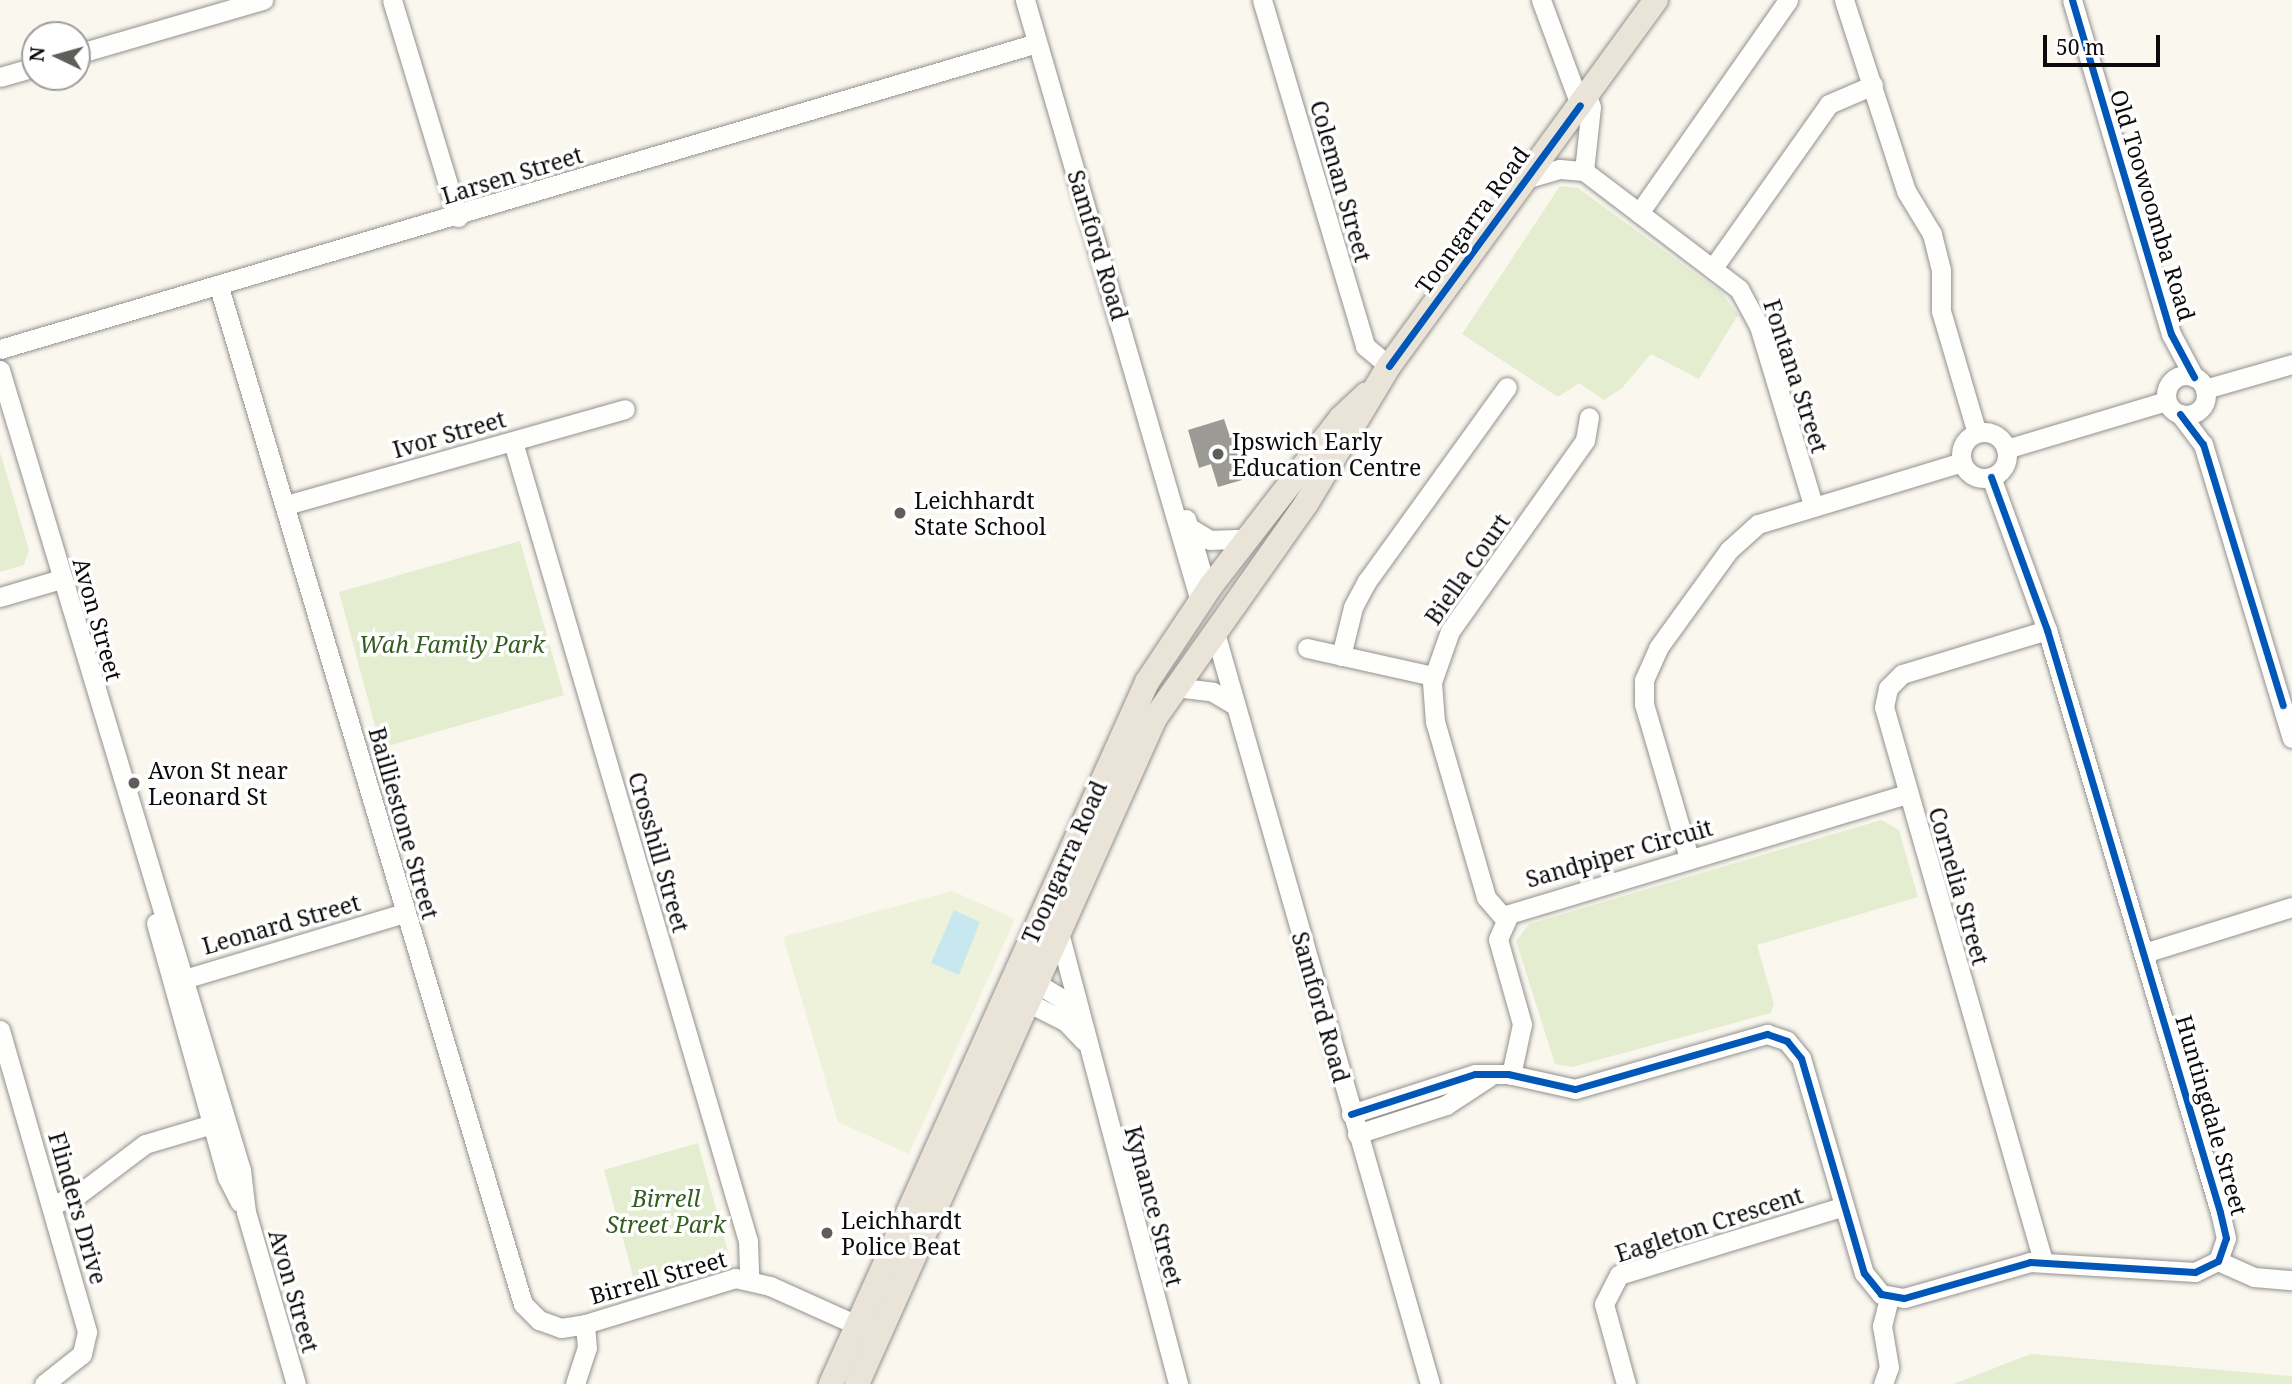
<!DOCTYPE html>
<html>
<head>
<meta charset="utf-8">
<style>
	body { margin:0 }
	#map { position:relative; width:2292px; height:1384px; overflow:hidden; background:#faf7ef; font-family:"Noto Serif",serif }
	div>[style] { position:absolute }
	.green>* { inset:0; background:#e5edd1 }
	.pitch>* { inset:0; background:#eef2da }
	.water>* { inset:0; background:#c8e8f0 }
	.building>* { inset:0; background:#9c9a95 }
	.roads { filter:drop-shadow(0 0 2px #93918e) drop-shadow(0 0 2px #93918e) }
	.minor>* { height:19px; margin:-9.5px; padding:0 9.5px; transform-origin:9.5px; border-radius:9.5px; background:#fefefd }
	.minor>.ring { margin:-9.5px; padding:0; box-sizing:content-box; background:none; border:19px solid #fefefd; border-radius:50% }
	.major>* { height:24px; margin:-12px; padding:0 12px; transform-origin:12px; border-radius:12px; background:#eae3d8 }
	.cycleway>* { height:7px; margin:-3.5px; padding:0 3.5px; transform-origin:3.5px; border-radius:3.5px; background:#0057b8 }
	.dots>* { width:19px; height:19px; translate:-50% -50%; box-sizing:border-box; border:4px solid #fff; border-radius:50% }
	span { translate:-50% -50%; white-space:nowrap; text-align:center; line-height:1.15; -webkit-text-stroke:7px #fff; paint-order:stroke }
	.street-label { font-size:23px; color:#0b0b0b }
	.poi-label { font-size:23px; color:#0b0b0b }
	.left { translate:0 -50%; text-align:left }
	.park-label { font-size:23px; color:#345d21; font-style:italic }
	.north { position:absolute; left:21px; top:21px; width:70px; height:70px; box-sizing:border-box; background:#fff; border:2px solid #9d9d9d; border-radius:50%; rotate:275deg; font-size:19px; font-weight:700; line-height:28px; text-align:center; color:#0b0b0b }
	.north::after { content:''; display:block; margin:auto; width:24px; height:32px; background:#5f5e5b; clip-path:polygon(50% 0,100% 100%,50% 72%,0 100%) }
	.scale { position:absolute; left:2043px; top:35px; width:117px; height:32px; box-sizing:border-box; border:4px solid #0b0b0b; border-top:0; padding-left:9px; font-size:21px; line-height:24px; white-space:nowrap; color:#0b0b0b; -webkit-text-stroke:5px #fff; paint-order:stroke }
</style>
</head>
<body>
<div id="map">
	<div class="green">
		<i style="clip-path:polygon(1560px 186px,1578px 188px,1722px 293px,1738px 315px,1699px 379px,1651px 354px,1622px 388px,1604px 400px,1579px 383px,1558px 397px,1462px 334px)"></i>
		<i style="clip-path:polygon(0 452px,29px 550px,24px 565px,0 572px)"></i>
		<i style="clip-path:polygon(520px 541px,564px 695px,381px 748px,339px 592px)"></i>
		<i style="clip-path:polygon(1881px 820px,1899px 830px,1918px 897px,1757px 945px,1774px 1004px,1771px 1013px,1572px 1067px,1555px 1064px,1516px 941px,1529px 924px)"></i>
		<i style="clip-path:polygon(698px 1143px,728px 1252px,634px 1279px,604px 1170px)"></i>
		<i style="clip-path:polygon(2031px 1354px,2292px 1376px,2292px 1384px,1953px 1384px)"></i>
	</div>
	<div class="pitch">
		<i style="clip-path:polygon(952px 891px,1015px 919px,909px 1154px,838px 1122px,783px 937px)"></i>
	</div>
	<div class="water">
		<i style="clip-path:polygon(954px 910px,980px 922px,959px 975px,931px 963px)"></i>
	</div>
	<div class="building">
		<i style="clip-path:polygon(1224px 419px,1229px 434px,1239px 431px,1244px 473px,1242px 480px,1218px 487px,1211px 464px,1199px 468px,1188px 430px)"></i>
	</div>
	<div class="roads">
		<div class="minor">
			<i style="left:392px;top:0;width:227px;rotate:73.1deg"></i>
			<i style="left:1025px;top:0;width:626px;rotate:73.77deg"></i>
			<i style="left:1262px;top:0;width:361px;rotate:73.4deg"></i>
			<i style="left:1365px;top:346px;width:31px;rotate:40deg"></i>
			<i style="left:1541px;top:0;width:112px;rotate:69.6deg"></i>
			<i style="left:1844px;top:0;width:201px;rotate:72deg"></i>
			<i style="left:1906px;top:191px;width:50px;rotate:58.8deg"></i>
			<i style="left:1932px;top:234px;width:37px;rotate:76deg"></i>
			<i style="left:1941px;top:270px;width:41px;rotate:90deg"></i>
			<i style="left:1941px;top:311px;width:127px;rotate:73.6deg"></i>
			<i style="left:2072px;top:0;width:348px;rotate:73.5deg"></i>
			<i style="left:2171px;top:334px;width:49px;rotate:61.9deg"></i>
			<i style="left:77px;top:54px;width:194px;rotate:-16.2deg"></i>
			<i style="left:0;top:77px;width:36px;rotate:-16deg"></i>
			<i style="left:1584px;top:171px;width:64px;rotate:-83.8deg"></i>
			<i style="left:1591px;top:107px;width:12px;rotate:-110deg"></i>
			<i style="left:1528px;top:178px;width:33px;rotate:-16deg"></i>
			<i style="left:1560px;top:169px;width:24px;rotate:5deg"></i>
			<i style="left:1584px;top:171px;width:195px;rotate:37.3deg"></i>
			<i style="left:1739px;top:289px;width:42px;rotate:61.6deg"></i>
			<i style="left:1759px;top:326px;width:187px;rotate:73.2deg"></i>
			<i style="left:1639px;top:213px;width:260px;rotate:-55deg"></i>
			<i style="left:1715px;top:265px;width:197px;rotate:-54.7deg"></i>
			<i style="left:1829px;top:104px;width:48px;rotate:-23.4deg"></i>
			<i style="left:219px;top:287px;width:1061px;rotate:73.36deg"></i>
			<i style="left:523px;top:1304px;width:23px;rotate:45deg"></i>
			<i style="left:539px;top:1320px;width:23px;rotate:20deg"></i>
			<i style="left:561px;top:1328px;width:24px;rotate:-9deg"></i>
			<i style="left:0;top:349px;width:1081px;rotate:-16.44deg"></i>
			<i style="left:0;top:370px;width:836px;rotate:73.24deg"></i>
			<i style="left:241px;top:1170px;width:42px;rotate:83.2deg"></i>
			<i style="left:246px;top:1212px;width:179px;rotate:73.8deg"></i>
			<i class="ring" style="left:2166px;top:375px;width:21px;height:21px"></i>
			<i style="left:2205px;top:389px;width:91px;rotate:-16deg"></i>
			<i style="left:2180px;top:414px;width:38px;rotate:53deg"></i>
			<i style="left:2203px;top:444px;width:307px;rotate:73.2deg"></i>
			<i class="ring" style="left:1961px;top:432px;width:27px;height:27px"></i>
			<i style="left:513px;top:442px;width:833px;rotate:73.61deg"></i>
			<i style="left:748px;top:1241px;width:37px;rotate:88deg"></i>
			<i style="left:2006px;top:449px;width:167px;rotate:-16.7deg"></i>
			<i style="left:286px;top:505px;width:352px;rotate:-15.8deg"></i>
			<i style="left:1186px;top:519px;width:75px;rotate:73.7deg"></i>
			<i style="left:1190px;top:528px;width:23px;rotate:31deg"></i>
			<i style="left:1210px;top:540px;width:38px;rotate:-2deg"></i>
			<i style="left:0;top:597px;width:64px;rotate:-16.4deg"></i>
			<i style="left:1214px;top:629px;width:785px;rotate:74.03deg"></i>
			<i style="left:1307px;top:648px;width:129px;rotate:12.5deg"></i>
			<i style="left:1341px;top:656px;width:50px;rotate:-76.2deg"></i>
			<i style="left:1353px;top:607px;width:30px;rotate:-62deg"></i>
			<i style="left:1367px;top:581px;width:239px;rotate:-54.2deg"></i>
			<i style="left:1175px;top:687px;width:38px;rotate:7deg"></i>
			<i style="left:1213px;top:692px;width:26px;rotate:31deg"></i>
			<i style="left:1689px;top:858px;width:160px;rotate:-106.3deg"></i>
			<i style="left:1644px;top:704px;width:24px;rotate:-90deg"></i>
			<i style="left:1644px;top:680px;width:35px;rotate:-66deg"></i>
			<i style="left:1658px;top:648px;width:121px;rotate:-54.1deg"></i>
			<i style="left:1729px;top:550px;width:39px;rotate:-42deg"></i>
			<i style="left:1758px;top:524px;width:213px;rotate:-16.9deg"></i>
			<i style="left:1504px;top:918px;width:28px;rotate:-131deg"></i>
			<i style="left:1486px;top:897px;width:182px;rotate:-106.2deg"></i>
			<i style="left:1435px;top:722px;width:40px;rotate:-94.3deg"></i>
			<i style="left:1432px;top:682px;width:54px;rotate:-70.6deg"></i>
			<i style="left:1450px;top:631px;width:234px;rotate:-54.7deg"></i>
			<i style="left:1585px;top:440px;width:23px;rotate:-80deg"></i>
			<i style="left:156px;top:923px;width:264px;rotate:74.4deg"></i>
			<i style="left:227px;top:1177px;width:28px;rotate:63deg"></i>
			<i style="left:1058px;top:929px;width:471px;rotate:75.2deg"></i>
			<i style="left:2144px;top:953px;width:155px;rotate:-17.3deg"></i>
			<i style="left:174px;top:982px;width:240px;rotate:-16.7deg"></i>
			<i style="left:1036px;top:983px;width:50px;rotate:31.2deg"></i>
			<i style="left:1029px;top:1003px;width:40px;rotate:26.6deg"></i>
			<i style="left:1065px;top:1021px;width:28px;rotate:46deg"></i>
			<i style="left:0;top:1030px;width:314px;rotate:73.9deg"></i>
			<i style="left:87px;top:1332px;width:23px;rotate:103deg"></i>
			<i style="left:82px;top:1354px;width:48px;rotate:141.7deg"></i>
			<i style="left:1511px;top:1075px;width:52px;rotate:-77.8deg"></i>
			<i style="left:1522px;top:1024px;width:88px;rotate:-105.8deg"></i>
			<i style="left:1498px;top:939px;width:27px;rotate:-66deg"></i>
			<i style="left:1509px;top:914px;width:415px;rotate:-16.8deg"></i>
			<i style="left:1351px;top:1114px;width:130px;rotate:-17.9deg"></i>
			<i style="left:1475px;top:1074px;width:33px"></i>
			<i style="left:1508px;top:1074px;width:69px;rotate:12.6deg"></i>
			<i style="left:1575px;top:1089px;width:200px;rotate:-16deg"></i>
			<i style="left:1767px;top:1034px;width:21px;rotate:19deg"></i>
			<i style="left:1787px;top:1041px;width:22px;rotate:51deg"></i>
			<i style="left:1801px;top:1058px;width:224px;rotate:73.7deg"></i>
			<i style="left:1864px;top:1273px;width:27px;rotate:51deg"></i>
			<i style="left:1881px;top:1294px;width:23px;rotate:10deg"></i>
			<i style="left:1904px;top:1298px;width:131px;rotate:-15.9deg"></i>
			<i style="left:2030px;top:1262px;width:165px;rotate:3.5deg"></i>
			<i style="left:2195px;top:1272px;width:25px;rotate:-26deg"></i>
			<i style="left:2218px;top:1261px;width:24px;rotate:-71deg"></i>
			<i style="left:2226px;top:1238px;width:27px;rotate:-103deg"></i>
			<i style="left:2220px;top:1212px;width:607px;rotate:-106.55deg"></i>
			<i style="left:2047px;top:630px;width:163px;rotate:-110.1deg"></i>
			<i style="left:1357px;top:1134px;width:94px;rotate:-18deg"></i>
			<i style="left:1446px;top:1105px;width:51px;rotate:-33.1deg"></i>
			<i style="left:52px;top:1205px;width:29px;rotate:-22deg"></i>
			<i style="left:79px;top:1194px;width:83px;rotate:-37.1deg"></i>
			<i style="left:145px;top:1144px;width:80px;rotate:-16.6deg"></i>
			<i style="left:2043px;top:1261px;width:576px;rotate:-106.01deg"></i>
			<i style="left:1884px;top:707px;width:19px;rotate:-78deg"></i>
			<i style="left:1888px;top:688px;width:20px;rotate:-45deg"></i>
			<i style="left:1902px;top:674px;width:152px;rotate:-16.9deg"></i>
			<i style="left:2218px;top:1261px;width:39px;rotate:24deg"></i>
			<i style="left:2254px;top:1277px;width:38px;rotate:5deg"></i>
			<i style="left:575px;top:1384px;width:38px;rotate:-72deg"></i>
			<i style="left:587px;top:1348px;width:24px;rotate:-95deg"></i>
			<i style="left:585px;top:1324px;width:157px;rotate:-17deg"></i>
			<i style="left:735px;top:1278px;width:36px;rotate:13deg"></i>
			<i style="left:770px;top:1286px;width:107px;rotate:24.2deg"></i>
			<i style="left:1626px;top:1384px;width:83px;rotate:-105.4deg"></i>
			<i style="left:1604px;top:1304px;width:33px;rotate:-63deg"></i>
			<i style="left:1619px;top:1275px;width:235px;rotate:-17deg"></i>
			<i style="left:1883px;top:1384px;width:18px;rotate:-71deg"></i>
			<i style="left:1889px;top:1367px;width:42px;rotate:-99.7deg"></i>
			<i style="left:1882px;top:1326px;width:30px;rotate:-76deg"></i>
		</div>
		<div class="major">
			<i style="left:831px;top:1384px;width:770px;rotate:-65.77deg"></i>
			<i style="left:1147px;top:682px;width:114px;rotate:-56.4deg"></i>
			<i style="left:1210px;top:587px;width:214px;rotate:-52.2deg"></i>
			<i style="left:1341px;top:418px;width:35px;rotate:-43deg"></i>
			<i style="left:857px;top:1384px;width:730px;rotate:-65.89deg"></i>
			<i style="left:1155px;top:718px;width:262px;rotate:-54.8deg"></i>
			<i style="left:1306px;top:504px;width:161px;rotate:-59deg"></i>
			<i style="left:1389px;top:366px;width:453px;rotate:-53.9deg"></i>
		</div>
	</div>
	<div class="cycleway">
		<i style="left:2072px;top:0;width:348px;rotate:73.5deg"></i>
		<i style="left:2171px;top:334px;width:49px;rotate:61.9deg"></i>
		<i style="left:1389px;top:366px;width:323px;rotate:-53.8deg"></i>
		<i style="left:2180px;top:414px;width:38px;rotate:53deg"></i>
		<i style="left:2203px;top:444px;width:273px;rotate:73deg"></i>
		<i style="left:1351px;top:1114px;width:130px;rotate:-17.9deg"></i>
		<i style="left:1475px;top:1074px;width:33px"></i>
		<i style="left:1508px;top:1074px;width:69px;rotate:12.6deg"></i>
		<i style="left:1575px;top:1089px;width:200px;rotate:-16deg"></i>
		<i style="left:1767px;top:1034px;width:21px;rotate:19deg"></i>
		<i style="left:1787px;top:1041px;width:22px;rotate:51deg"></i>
		<i style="left:1801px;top:1058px;width:224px;rotate:73.7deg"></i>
		<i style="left:1864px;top:1273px;width:27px;rotate:51deg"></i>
		<i style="left:1881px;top:1294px;width:23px;rotate:10deg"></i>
		<i style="left:1904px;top:1298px;width:131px;rotate:-15.9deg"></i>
		<i style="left:2030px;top:1262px;width:165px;rotate:3.5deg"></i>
		<i style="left:2195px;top:1272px;width:25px;rotate:-26deg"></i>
		<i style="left:2218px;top:1261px;width:24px;rotate:-71deg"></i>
		<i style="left:2226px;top:1238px;width:27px;rotate:-103deg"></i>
		<i style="left:2220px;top:1212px;width:607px;rotate:-106.55deg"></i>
		<i style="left:2047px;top:630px;width:163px;rotate:-110.1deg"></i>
	</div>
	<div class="dots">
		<i style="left:1218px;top:454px;background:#5f5e5b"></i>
		<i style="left:900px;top:513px;background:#5f5e5b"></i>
		<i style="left:134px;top:783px;background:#5f5e5b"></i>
		<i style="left:827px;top:1233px;background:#5f5e5b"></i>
	</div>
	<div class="street-label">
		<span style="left:512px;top:175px;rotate:-17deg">Larsen Street</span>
		<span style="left:1341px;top:181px;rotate:74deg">Coleman Street</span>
		<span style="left:2153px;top:205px;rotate:73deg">Old Toowoomba Road</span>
		<span style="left:1472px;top:220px;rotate:-54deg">Toongarra Road</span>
		<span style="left:1098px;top:245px;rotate:73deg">Samford Road</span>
		<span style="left:1796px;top:376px;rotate:72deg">Fontana Street</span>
		<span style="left:449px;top:434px;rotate:-16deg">Ivor Street</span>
		<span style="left:1467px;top:569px;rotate:-55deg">Biella Court</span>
		<span style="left:98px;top:619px;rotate:74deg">Avon Street</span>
		<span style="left:404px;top:823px;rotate:74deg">Bailliestone Street</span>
		<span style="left:659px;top:852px;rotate:74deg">Crosshill Street</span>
		<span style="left:1619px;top:853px;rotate:-16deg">Sandpiper Circuit</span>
		<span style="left:1064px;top:862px;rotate:-66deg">Toongarra Road</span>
		<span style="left:1959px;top:886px;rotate:74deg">Cornelia Street</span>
		<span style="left:281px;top:924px;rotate:-16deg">Leonard Street</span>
		<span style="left:1321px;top:1007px;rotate:74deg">Samford Road</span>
		<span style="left:2212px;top:1115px;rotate:74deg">Huntingdale Street</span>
		<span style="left:1154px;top:1206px;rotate:75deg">Kynance Street</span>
		<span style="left:78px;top:1208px;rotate:74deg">Flinders Drive</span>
		<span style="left:1709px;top:1224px;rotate:-18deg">Eagleton Crescent</span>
		<span style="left:658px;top:1277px;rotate:-16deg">Birrell Street</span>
		<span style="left:294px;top:1291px;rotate:74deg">Avon Street</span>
	</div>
	<div class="poi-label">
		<span class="left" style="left:1232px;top:454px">Ipswich Early<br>Education Centre</span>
		<span class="left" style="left:914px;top:513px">Leichhardt<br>State School</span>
		<span class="left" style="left:148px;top:783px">Avon St near<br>Leonard St</span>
		<span class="left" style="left:841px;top:1233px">Leichhardt<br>Police Beat</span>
	</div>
	<div class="park-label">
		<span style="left:452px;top:644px">Wah Family Park</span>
		<span style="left:666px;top:1211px">Birrell<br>Street Park</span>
	</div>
	<div class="north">N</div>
	<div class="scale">50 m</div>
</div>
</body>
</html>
